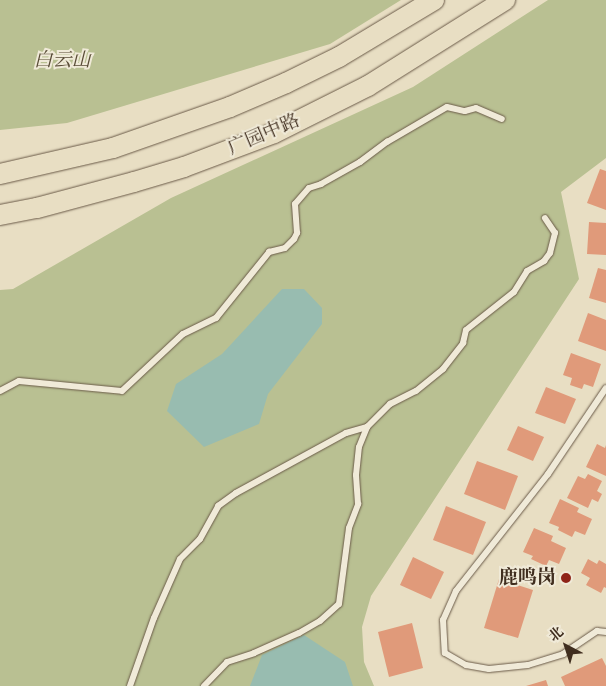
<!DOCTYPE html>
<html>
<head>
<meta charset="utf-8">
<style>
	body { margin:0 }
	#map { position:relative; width:606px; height:686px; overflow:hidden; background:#e8dec3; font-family:Cardo,"Noto Serif SC",serif }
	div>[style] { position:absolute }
	.green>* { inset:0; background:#b9c092 }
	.water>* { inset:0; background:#98bcb0 }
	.building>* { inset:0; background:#e09a7a }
	.roads { filter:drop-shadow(0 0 1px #6a5a48) drop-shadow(0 0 1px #6a5a48) }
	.service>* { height:6px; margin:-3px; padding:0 3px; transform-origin:3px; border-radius:3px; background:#f0ead8 }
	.primary>* { height:20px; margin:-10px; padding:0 10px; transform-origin:10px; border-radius:10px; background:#e8dec3 }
	.dots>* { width:14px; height:14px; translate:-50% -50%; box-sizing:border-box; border:2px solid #f0ead8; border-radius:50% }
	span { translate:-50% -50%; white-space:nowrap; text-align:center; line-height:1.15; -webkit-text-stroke:4px #f0ead8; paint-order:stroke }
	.park-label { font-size:19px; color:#584b36; font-style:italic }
	.street-label { font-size:19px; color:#402e1f }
	.poi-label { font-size:19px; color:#402e1f; font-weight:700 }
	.right { translate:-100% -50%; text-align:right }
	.north { position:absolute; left:541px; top:621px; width:50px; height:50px; -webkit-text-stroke:4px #f0ead8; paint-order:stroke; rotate:320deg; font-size:14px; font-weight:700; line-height:20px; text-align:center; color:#402e1f }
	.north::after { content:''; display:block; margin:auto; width:18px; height:22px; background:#402e1f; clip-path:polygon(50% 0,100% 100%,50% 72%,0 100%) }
</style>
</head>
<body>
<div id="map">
	<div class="green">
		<i style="clip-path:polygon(0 0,401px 0,330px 44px,67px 123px,0 130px)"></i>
		<i style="clip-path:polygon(548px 0,606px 0,606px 158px,561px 192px,579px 279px,371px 596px,362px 627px,364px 662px,374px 686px,0 686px,0 290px,13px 289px,171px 198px,413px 87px)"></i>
	</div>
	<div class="water">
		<i style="clip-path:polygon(282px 289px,304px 289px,322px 308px,322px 324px,268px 394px,259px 424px,204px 447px,167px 411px,176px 384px,222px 354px)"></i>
		<i style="clip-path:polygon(304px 635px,345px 662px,353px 686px,250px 686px,262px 655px)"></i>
	</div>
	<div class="building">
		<i style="clip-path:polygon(600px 169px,606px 171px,606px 210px,587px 203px)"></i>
		<i style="clip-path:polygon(589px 222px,606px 223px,606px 255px,587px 254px)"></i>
		<i style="clip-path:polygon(598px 268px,606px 270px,606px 303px,589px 298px)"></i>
		<i style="clip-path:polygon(588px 313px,606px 320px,606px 351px,578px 341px)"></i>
		<i style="clip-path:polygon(571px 353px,601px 364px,593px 387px,584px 384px,582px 389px,570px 385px,572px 378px,563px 375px)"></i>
		<i style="clip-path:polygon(546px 387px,576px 399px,565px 424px,535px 413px)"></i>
		<i style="clip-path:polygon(518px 426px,544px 437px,533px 461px,507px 450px)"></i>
		<i style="clip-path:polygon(597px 444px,605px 448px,606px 445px,606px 476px,586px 467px)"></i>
		<i style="clip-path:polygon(477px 461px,518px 476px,505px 510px,464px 494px)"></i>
		<i style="clip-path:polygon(588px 474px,602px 481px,597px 491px,602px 494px,598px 502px,592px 499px,588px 508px,567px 498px,578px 476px,585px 479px)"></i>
		<i style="clip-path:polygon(560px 499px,579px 508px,577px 512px,592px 519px,585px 535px,575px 531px,572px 537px,558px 530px,559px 527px,549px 523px)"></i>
		<i style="clip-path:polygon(446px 506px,486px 522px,473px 555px,433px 540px)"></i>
		<i style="clip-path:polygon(534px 528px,553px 536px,551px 541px,566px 548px,559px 564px,549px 560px,546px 566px,531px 559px,533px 556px,523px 552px)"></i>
		<i style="clip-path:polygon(413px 557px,444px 572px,431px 599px,400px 585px)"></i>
		<i style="clip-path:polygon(588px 559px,597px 564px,599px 560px,606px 564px,606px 588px,604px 587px,601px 593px,586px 585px,590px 578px,581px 573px)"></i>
		<i style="clip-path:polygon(499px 579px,533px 590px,518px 638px,484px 628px)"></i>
		<i style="clip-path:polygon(412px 623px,423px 668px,389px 677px,378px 632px)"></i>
		<i style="clip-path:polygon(602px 658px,606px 666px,606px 686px,565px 686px,561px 677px)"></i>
		<i style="clip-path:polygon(546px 680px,548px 686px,526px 686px)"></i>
	</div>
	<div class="roads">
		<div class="service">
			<i style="left:606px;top:388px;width:104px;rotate:124deg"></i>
			<i style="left:548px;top:474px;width:149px;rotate:128.2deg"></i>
			<i style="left:456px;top:591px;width:32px;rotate:114deg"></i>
			<i style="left:443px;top:620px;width:33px;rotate:87deg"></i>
			<i style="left:445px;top:653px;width:24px;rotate:30deg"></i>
			<i style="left:466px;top:665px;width:23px;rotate:10deg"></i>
			<i style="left:489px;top:669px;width:39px;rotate:-6deg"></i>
			<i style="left:528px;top:665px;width:37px;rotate:-17deg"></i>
			<i style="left:563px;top:654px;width:41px;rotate:-34.1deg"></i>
			<i style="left:597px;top:631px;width:9px;rotate:6deg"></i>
			<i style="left:0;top:391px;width:21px;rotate:-28deg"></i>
			<i style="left:19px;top:381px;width:103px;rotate:5.5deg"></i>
			<i style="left:122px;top:391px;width:83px;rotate:-43.1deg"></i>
			<i style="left:183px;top:334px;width:37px;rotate:-26deg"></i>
			<i style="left:216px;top:318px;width:85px;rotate:-51.2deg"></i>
			<i style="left:269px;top:252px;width:16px;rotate:-14deg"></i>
			<i style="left:285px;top:248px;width:13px;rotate:-45deg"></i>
			<i style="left:294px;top:239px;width:7px;rotate:-63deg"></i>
			<i style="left:297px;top:233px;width:29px;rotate:-94deg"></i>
			<i style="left:295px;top:204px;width:21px;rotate:-49deg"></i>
			<i style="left:309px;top:188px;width:13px;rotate:-18deg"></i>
			<i style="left:321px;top:184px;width:45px;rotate:-29.4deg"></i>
			<i style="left:360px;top:162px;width:34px;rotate:-37deg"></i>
			<i style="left:387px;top:142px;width:69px;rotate:-30.3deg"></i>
			<i style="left:447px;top:107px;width:18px;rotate:13deg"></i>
			<i style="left:465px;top:111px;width:11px;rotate:-15deg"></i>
			<i style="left:476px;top:108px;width:28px;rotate:23deg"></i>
			<i style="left:130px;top:686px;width:72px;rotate:-70.6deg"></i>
			<i style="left:154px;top:618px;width:64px;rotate:-66.2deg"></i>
			<i style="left:180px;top:559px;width:28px;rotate:-45deg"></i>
			<i style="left:200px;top:539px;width:38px;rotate:-61deg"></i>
			<i style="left:218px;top:506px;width:22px;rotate:-36deg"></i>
			<i style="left:236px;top:493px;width:125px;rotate:-28.6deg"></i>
			<i style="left:346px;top:433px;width:22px;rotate:-16deg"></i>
			<i style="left:367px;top:427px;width:33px;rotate:-45deg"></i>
			<i style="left:390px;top:404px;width:29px;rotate:-27deg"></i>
			<i style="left:416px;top:391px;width:35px;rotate:-39deg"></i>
			<i style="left:443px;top:369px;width:33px;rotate:-52deg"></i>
			<i style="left:463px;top:343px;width:13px;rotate:-77deg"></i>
			<i style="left:466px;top:330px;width:61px;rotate:-38.4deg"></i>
			<i style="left:514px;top:292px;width:25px;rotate:-58deg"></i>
			<i style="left:527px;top:271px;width:20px;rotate:-30deg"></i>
			<i style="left:544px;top:261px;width:10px;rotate:-53deg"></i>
			<i style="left:550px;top:253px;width:21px;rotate:-76deg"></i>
			<i style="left:555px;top:233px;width:18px;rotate:-124deg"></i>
			<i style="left:204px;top:686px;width:33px;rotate:-46deg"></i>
			<i style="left:227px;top:662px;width:28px;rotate:-18deg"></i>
			<i style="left:254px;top:653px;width:49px;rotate:-24deg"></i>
			<i style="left:299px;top:633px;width:24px;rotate:-30deg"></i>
			<i style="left:320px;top:621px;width:25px;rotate:-42deg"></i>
			<i style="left:339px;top:604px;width:77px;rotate:-82.5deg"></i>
			<i style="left:349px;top:528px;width:26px;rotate:-69deg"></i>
			<i style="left:358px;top:504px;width:29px;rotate:-94deg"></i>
			<i style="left:356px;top:475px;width:28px;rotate:-84deg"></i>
			<i style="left:359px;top:447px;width:22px;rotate:-68deg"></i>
		</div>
		<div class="primary">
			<i style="left:0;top:174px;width:116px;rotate:-13deg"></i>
			<i style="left:113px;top:148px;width:124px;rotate:-19.3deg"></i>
			<i style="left:230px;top:107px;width:61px;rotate:-23.2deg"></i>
			<i style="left:286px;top:83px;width:59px;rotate:-26.1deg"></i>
			<i style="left:339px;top:57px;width:111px;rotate:-31deg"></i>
			<i style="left:0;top:215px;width:38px;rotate:-11deg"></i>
			<i style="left:37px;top:208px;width:100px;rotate:-15deg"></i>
			<i style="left:134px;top:182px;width:52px;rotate:-16.7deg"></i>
			<i style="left:184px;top:167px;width:96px;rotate:-20.7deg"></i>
			<i style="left:274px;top:133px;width:105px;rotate:-26.6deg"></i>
			<i style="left:368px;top:86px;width:162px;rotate:-32.1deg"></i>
		</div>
	</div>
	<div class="dots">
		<i style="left:566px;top:578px;background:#8f2418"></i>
	</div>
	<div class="park-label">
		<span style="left:62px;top:61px">白云山</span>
	</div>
	<div class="street-label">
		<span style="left:264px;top:135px;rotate:-23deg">广园中路</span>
	</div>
	<div class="poi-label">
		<span class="right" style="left:556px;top:578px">鹿鸣岗</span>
	</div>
	<div class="north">北</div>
</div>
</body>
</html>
